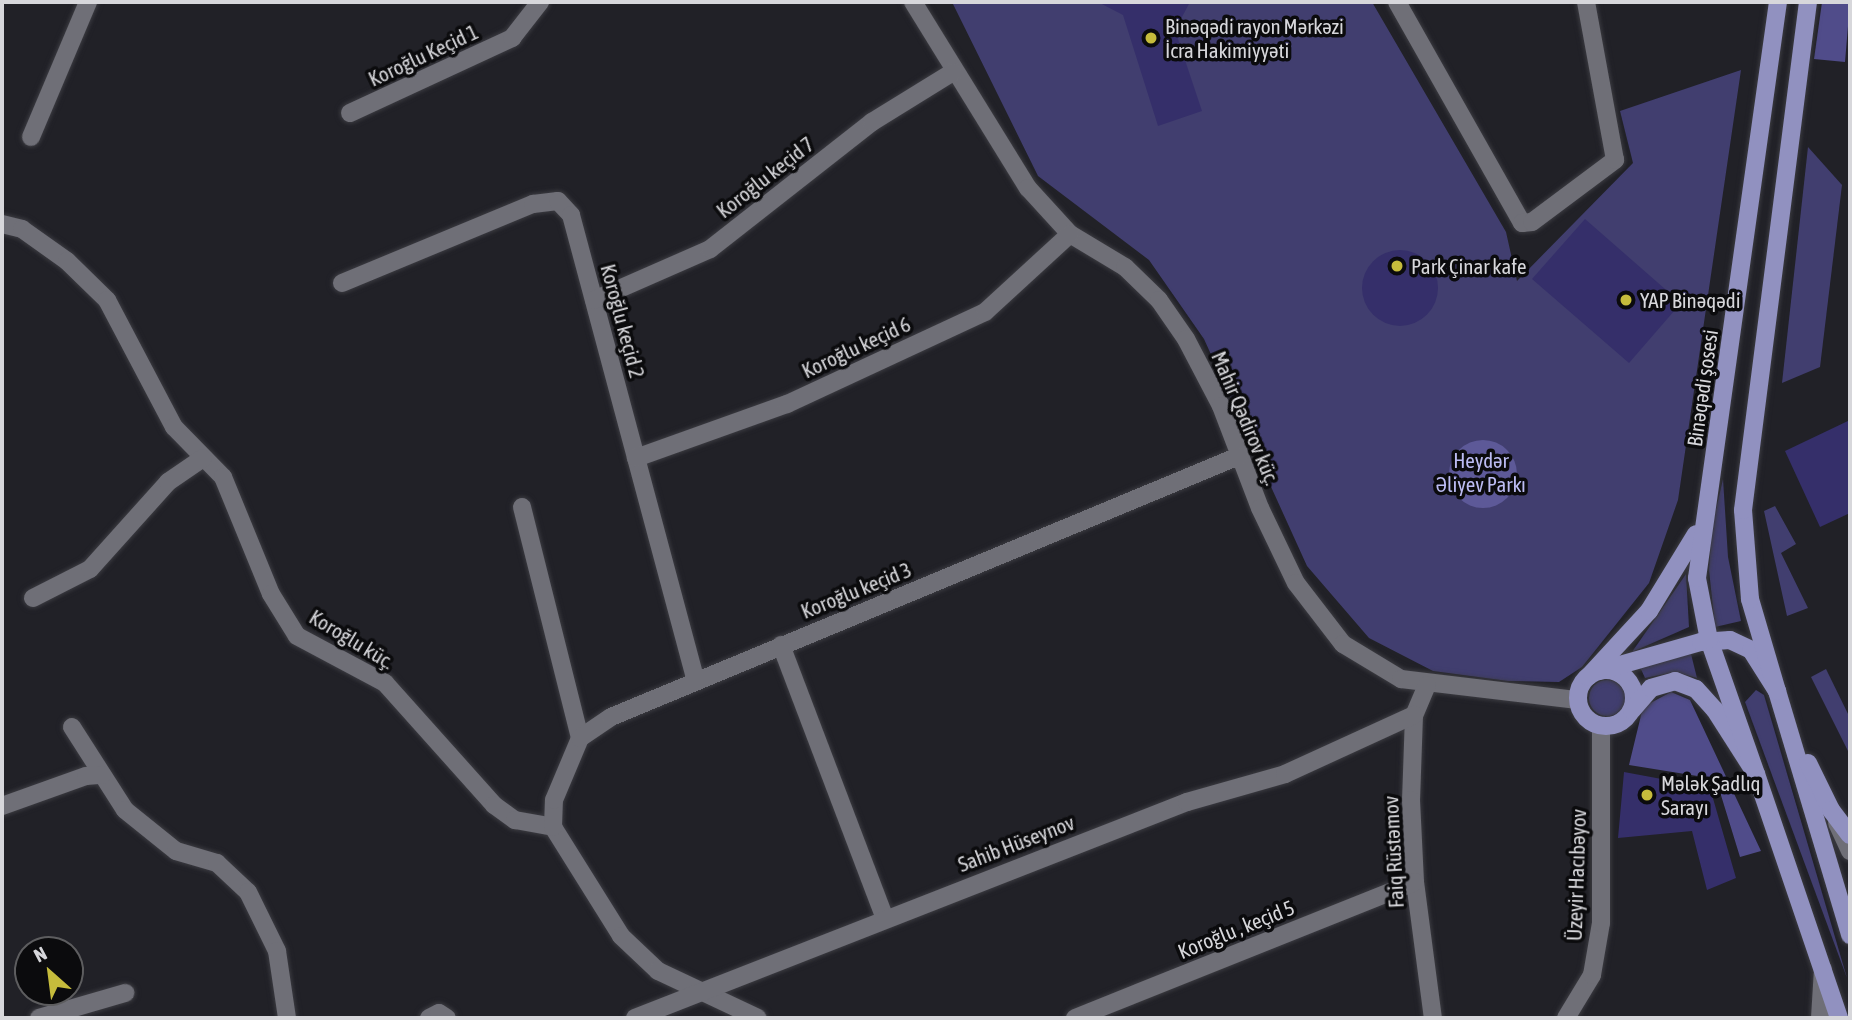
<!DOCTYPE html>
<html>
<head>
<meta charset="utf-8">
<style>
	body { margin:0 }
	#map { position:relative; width:1852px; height:1020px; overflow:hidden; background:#212127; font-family:"Asap Condensed",sans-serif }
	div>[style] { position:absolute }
	.green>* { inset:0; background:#413e6f }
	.round { border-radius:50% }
	.forest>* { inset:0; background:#504c8a }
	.water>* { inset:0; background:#5d5998 }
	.building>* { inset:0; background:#352f6a }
	.roads { filter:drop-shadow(0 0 2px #3b3b41) drop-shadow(0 0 2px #3b3b41) }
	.minor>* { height:18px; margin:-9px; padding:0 9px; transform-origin:9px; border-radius:9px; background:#6f6f77 }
	.major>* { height:18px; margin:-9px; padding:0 9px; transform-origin:9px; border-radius:9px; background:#9191c0 }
	.major>.ring { margin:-9px; padding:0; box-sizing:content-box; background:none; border:18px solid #9191c0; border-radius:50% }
	.dots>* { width:19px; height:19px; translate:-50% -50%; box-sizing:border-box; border:4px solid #0b0b0d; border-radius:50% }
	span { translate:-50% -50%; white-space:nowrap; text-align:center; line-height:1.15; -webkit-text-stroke:7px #0b0b0d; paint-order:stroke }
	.poi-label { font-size:21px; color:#d7d7db }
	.left { translate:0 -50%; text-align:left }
	.street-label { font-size:21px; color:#d7d7db }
	.park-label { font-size:21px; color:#bcbcf3 }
	.frame { position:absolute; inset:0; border:4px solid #d7d7db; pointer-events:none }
	.north { position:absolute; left:14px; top:936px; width:70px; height:70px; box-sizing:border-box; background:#0b0b0d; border:2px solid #5d5d5f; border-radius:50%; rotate:332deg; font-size:19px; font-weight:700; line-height:28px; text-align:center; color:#d7d7db }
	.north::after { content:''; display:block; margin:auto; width:24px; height:32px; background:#c6bc3c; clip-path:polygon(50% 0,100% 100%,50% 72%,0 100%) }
</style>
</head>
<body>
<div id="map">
	<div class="green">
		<i style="clip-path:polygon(952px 2px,1372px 2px,1506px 232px,1517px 281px,1633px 163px,1620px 111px,1741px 70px,1678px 500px,1649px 583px,1582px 667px,1559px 682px,1508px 681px,1433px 671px,1369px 638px,1307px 566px,1204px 339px,1149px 260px,1038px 176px)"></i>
		<i style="clip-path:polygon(1808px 147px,1842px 185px,1820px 367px,1782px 383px)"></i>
		<i style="clip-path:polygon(1723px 479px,1728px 557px,1741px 621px,1715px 627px,1709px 570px,1712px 527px)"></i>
		<i style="clip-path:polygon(1775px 506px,1796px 544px,1781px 553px,1808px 608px,1787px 616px,1764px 511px)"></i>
		<i style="clip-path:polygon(1686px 574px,1689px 627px,1632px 652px)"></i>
		<i style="clip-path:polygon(1691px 654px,1697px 678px,1675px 672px,1645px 678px,1640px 667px)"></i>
		<i style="clip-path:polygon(1826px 669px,1850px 718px,1850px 755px,1811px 677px)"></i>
		<i class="round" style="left:1589px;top:680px;width:36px;height:36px"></i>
		<i style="clip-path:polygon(1756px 690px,1764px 695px,1847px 978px,1745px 702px)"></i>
	</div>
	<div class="forest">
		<i style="clip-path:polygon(1822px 2px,1850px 2px,1845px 62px,1814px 59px)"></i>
		<i style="clip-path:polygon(1671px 692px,1690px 700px,1761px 851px,1740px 857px,1716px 779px,1629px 765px,1643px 707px)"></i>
	</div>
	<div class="water">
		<i class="round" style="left:1449px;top:440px;width:68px;height:68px"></i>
	</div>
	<div class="building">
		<i style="clip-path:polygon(1098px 2px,1190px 2px,1175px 30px,1202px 111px,1158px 126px,1123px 15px)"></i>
		<i style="clip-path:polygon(1585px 219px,1681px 303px,1629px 363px,1532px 279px)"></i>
		<i class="round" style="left:1362px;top:250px;width:76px;height:76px"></i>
		<i style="clip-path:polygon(1850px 420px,1850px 513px,1820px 527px,1785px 451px)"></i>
		<i style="clip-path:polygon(1624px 772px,1710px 788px,1736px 878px,1707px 890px,1692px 831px,1618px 838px)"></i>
	</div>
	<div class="roads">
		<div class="minor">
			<i style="left:913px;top:2px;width:219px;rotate:58.3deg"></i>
			<i style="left:1028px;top:188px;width:62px;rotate:47.6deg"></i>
			<i style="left:1070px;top:234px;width:64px;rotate:31deg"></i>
			<i style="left:1125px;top:267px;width:47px;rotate:44.1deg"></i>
			<i style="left:1159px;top:300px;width:47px;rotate:55.3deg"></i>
			<i style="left:1186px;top:339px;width:76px;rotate:62.4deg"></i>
			<i style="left:1221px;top:406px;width:109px;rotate:69.1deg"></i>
			<i style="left:1260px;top:508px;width:83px;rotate:64.4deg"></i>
			<i style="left:1296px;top:583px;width:77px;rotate:52.4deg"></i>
			<i style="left:1343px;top:644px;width:68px;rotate:31.1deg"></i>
			<i style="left:1401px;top:679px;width:178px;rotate:6.8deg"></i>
			<i style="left:1397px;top:2px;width:254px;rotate:60.5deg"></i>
			<i style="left:1522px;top:223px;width:10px;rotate:-6deg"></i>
			<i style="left:1532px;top:222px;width:104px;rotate:-36.8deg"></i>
			<i style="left:1615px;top:160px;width:161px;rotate:-100.4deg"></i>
			<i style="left:350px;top:113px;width:179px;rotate:-24.8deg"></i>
			<i style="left:512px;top:38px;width:46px;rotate:-52.1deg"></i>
			<i style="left:31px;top:137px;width:147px;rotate:-67.1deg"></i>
			<i style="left:2px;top:224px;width:21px;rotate:14deg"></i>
			<i style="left:22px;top:229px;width:55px;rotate:35.4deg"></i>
			<i style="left:67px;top:261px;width:56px;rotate:44.3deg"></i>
			<i style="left:107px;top:300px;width:144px;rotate:62.2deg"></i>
			<i style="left:174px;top:427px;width:70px;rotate:45.6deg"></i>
			<i style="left:223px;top:477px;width:126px;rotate:67.7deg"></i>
			<i style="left:271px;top:594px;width:49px;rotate:58.2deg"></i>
			<i style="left:297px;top:636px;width:100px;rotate:28.1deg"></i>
			<i style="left:385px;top:683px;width:164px;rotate:48.2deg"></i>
			<i style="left:494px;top:805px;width:26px;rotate:36deg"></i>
			<i style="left:515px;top:820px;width:39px;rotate:10deg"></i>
			<i style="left:553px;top:827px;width:128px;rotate:58deg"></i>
			<i style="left:621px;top:936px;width:51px;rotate:43.4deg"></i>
			<i style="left:658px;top:971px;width:110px;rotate:25.2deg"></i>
			<i style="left:342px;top:283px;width:207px;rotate:-22.5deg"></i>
			<i style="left:533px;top:204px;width:25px;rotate:-7deg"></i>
			<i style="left:558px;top:201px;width:19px;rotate:47deg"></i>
			<i style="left:571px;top:215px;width:482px;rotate:75deg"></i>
			<i style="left:594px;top:300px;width:127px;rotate:-23.7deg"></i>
			<i style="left:710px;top:249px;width:206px;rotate:-38.1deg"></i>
			<i style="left:872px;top:122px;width:95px;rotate:-31.7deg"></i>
			<i style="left:636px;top:458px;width:160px;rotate:-19.7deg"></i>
			<i style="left:787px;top:404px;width:218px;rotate:-24.9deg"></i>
			<i style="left:985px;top:312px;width:115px;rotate:-42.5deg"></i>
			<i style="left:522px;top:507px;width:238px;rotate:75.9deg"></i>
			<i style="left:33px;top:598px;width:64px;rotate:-27deg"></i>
			<i style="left:90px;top:569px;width:117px;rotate:-48.1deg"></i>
			<i style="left:168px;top:482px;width:42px;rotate:-34.4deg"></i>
			<i style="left:781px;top:645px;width:293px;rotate:69.2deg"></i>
			<i style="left:1427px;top:685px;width:33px;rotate:113deg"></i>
			<i style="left:1414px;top:715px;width:85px;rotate:92deg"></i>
			<i style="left:1411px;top:800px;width:82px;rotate:87.2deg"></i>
			<i style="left:1415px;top:882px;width:137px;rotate:82.5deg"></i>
			<i style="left:72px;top:727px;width:98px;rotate:57.4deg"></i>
			<i style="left:125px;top:810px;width:65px;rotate:38.8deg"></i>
			<i style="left:176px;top:851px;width:43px;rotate:16.3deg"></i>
			<i style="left:217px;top:863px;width:42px;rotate:43.1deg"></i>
			<i style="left:248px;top:892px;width:66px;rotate:63.8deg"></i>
			<i style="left:277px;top:951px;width:68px;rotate:81.5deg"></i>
			<i style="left:2px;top:806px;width:89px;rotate:-19.7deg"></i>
			<i style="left:86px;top:776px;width:16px;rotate:-4deg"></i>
			<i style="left:1837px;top:823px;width:31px;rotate:65deg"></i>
			<i style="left:553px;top:827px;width:27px;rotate:-88deg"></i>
			<i style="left:554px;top:800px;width:67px;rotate:-67.2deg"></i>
			<i style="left:580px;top:738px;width:37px;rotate:-34deg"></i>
			<i style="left:611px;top:717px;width:680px;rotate:-22.57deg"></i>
			<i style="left:39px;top:1018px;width:90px;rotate:-16.2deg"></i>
			<i style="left:429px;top:1018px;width:11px;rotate:-27deg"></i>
			<i style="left:439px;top:1013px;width:9px;rotate:32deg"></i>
			<i style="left:635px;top:1018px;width:593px;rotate:-21.37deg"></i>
			<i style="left:1187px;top:802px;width:102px;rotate:-15.9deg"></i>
			<i style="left:1285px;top:774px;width:142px;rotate:-24.6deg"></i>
			<i style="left:1075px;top:1018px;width:366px;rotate:-21.8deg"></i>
			<i style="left:1566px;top:1018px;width:50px;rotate:-58.8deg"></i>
			<i style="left:1592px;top:975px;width:53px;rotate:-80.2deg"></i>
			<i style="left:1601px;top:923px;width:197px;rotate:-90deg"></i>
			<i style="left:1820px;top:1018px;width:49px;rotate:-86.5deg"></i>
		</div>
		<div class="major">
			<i class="ring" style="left:1578px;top:670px;width:38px;height:38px"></i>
			<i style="left:1599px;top:671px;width:106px;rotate:-15.9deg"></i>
			<i style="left:1701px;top:642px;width:29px;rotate:-4deg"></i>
			<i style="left:1730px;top:640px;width:23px;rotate:25deg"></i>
			<i style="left:1751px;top:650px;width:49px;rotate:57.6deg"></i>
			<i style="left:1777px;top:691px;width:255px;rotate:73.3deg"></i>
			<i style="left:1588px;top:677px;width:90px;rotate:-47.3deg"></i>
			<i style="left:1649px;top:611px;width:90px;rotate:-58.6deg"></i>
			<i style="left:1777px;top:691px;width:96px;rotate:-106.4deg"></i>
			<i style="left:1750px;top:599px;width:89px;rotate:-94.5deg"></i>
			<i style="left:1743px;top:510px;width:512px;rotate:-82.71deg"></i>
			<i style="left:1632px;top:710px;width:29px;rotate:-49deg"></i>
			<i style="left:1651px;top:688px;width:25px;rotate:-16deg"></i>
			<i style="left:1675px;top:681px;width:22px;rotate:21deg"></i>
			<i style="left:1696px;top:689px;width:28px;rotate:48deg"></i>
			<i style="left:1715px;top:710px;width:76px;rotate:57.4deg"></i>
			<i style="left:1756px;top:774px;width:258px;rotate:71.2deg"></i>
			<i style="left:1808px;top:763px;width:52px;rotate:63.9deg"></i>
			<i style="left:1831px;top:810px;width:31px;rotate:53deg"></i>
			<i style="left:1756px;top:774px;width:142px;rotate:-109.3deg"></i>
			<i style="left:1709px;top:640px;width:63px;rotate:-101deg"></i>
			<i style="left:1697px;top:578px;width:582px;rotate:-82deg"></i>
		</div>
	</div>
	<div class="dots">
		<i style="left:1151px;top:38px;background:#c6bc3c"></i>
		<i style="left:1397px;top:266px;background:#c6bc3c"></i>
		<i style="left:1626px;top:300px;background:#c6bc3c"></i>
		<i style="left:1647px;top:795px;background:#c6bc3c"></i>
	</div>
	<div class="poi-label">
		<span class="left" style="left:1165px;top:38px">Binəqədi rayon Mərkəzi<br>İcra Hakimiyyəti</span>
		<span class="left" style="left:1411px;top:266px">Park Çinar kafe</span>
		<span class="left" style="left:1640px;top:300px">YAP Binəqədi</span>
		<span class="left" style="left:1661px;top:795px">Mələk Şadlıq<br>Sarayı</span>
	</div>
	<div class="street-label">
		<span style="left:423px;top:55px;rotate:-25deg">Koroğlu Keçid 1</span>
		<span style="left:765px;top:177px;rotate:-38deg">Koroğlu keçid 7</span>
		<span style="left:623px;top:321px;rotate:75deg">Koroğlu keçid 2</span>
		<span style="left:856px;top:347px;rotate:-25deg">Koroğlu keçid 6</span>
		<span style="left:1702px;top:388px;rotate:-82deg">Binəqədi şosesi</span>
		<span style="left:1246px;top:418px;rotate:67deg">Mahir Qədirov küç.</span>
		<span style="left:856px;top:590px;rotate:-22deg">Koroğlu keçid 3</span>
		<span style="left:352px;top:639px;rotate:31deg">Koroğlu küç.</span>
		<span style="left:1016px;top:843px;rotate:-21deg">Sahib Hüseynov</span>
		<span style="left:1393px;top:852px;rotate:-93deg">Faiq Rüstəmov</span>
		<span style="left:1576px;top:875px;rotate:-88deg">Üzeyir Hacıbəyov</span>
		<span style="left:1236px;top:929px;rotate:-22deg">Koroğlu , keçid 5</span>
	</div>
	<div class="park-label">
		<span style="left:1481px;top:472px">Heydər<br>Əliyev Parkı</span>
	</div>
	<div class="frame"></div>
	<div class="north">N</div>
</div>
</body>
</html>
